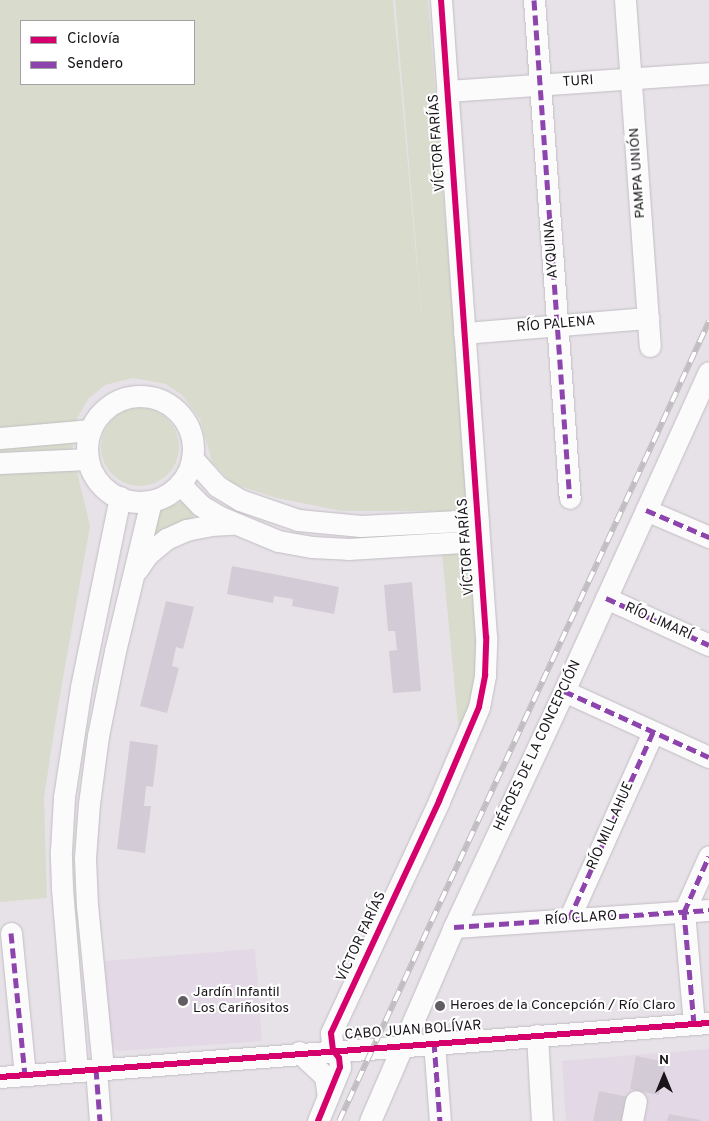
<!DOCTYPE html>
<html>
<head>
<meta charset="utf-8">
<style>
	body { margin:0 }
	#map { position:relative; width:709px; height:1121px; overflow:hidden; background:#e7e2e8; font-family:Overpass,sans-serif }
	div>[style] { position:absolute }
	.built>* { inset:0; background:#e3d8e5 }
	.green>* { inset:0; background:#d9dccc }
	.round { border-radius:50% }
	.building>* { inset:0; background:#d3cbd5 }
	.roads { filter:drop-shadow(0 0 1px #c1bdc2) drop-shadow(0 0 1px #c1bdc2) }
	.minor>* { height:21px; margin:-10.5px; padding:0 10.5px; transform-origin:10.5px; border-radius:10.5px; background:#fbfbfc }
	.minor>.ring { margin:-10.5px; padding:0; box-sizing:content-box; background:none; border:21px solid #fbfbfc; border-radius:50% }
	.rail>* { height:5.5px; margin-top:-2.75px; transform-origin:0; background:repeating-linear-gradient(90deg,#fff 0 11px,#c0bec0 0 22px); box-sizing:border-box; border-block:1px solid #c0bec0 }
	.quiet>* { height:5px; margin-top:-2.5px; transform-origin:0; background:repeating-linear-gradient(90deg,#8e44ad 0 10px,transparent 0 15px) }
	.cycleway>* { height:6px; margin:-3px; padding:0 3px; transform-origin:3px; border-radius:3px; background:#d6006c }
	.dots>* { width:14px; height:14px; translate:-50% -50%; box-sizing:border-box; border:2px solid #fff; border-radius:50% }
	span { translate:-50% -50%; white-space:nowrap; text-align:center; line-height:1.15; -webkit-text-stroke:4px #fff; paint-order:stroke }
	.street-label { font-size:14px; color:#19151a }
	.poi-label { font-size:14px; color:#19151a }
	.left { translate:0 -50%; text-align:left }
	.legend { position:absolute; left:20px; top:20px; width:175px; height:65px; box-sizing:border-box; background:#fff; border:1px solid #a3a1a3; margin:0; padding:6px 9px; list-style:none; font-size:15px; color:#19151a }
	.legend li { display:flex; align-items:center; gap:10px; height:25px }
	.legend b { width:25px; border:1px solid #a3a1a3 }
	.north { position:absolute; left:639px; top:1051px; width:50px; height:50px; -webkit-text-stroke:4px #fff; paint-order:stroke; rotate:0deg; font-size:14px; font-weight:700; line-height:20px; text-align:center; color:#19151a }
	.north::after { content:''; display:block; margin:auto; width:18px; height:22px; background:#19151a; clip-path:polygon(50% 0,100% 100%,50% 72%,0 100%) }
</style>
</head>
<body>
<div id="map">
	<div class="built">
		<i style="clip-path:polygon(255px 949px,262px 1041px,117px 1051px,111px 1044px,104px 961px)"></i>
		<i style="clip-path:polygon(709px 1049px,709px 1121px,566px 1121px,562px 1061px)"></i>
	</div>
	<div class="green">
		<i style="clip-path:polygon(evenodd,0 0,393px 0,425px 352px,395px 0,428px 0,480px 658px,478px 692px,459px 733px,438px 511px,342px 511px,277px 498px,233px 484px,212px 462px,200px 419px,182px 395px,166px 384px,133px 378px,105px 385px,88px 399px,76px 421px,72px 451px,90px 526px,57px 712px,44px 798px,47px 898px,0 902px,0 0,21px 21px,194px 21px,194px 84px,21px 84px,21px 21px)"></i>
		<i class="round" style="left:101px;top:408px;width:78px;height:78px"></i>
		<i style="clip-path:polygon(181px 502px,185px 502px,195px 512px,193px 518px,154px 535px,150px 533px,157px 511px)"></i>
	</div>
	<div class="building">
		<i style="clip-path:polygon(232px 566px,339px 587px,334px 614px,292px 606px,293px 599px,274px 596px,273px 603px,227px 594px)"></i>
		<i style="clip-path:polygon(412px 582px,421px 691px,393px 693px,389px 651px,397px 650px,395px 631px,388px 631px,384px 585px)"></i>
		<i style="clip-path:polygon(166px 601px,194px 607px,183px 649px,176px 647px,172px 666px,179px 668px,167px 713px,140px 706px)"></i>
		<i style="clip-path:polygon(130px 741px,158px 745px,153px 787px,146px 786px,144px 806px,151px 806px,145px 853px,117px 849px)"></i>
		<i style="clip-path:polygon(636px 1056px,665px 1062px,659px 1095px,630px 1089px)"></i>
		<i style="clip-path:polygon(599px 1091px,628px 1097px,623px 1121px,593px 1121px)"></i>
		<i style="clip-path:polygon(669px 1114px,700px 1120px,700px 1121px,667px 1121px)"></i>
	</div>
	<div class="roads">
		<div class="minor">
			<i style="left:534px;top:0;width:499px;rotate:85.9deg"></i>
			<i style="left:625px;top:0;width:347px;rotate:85.9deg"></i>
			<i style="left:447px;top:91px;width:263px;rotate:-3.9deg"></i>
			<i style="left:464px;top:333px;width:185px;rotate:-4.7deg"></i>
			<i class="ring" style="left:87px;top:396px;width:85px;height:85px"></i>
			<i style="left:0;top:438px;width:91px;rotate:-5deg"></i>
			<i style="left:192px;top:458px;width:38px;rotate:48deg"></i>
			<i style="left:217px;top:486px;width:27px;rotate:31deg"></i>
			<i style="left:240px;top:500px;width:61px;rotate:19deg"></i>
			<i style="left:298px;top:520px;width:63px;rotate:5.4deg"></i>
			<i style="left:361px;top:526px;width:117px;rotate:-2.9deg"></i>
			<i style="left:0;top:463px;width:88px;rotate:-2.6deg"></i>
			<i style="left:180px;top:484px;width:29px;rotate:46deg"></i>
			<i style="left:200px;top:505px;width:21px;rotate:31deg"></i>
			<i style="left:218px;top:516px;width:65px;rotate:22.6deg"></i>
			<i style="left:278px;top:541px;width:35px;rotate:10deg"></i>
			<i style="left:312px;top:547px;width:36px;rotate:3deg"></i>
			<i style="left:348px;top:549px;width:131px;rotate:-3.5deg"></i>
			<i style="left:646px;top:510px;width:69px;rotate:23.2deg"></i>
			<i style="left:137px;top:570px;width:18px;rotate:-56deg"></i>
			<i style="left:147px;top:555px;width:25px;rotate:-40deg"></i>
			<i style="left:166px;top:539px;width:22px;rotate:-24deg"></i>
			<i style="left:186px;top:530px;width:25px;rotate:-11deg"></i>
			<i style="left:211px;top:525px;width:22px;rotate:-3deg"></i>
			<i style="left:606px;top:598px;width:113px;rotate:24.5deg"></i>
			<i style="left:564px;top:691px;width:159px;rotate:24.5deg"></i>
			<i style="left:569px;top:919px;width:205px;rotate:-65.8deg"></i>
			<i style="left:454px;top:927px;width:256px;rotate:-3.8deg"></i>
			<i style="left:11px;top:933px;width:143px;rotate:84.4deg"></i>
			<i style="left:694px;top:1024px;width:112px;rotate:-95.1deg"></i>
			<i style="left:684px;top:912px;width:61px;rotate:-65.9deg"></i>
			<i style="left:537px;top:1035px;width:86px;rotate:86.7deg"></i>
			<i style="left:434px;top:1042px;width:79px;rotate:85.7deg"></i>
			<i style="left:299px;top:1052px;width:35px;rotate:43deg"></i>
			<i style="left:325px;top:1076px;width:21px;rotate:82deg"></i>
			<i style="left:103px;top:1068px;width:163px;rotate:-95.6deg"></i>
			<i style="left:87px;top:906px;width:48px;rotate:-92.4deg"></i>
			<i style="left:85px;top:858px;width:54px;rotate:-85.8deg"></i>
			<i style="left:89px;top:804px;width:69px;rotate:-82.5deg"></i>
			<i style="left:98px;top:736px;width:87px;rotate:-78.7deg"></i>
			<i style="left:115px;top:651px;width:154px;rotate:-76.5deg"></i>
			<i style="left:96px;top:1069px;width:52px;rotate:85.6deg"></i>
			<i style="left:77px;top:1071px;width:185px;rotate:-94.7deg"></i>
			<i style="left:62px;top:887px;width:36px;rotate:-92deg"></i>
			<i style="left:61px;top:851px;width:54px;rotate:-86.8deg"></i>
			<i style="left:64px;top:797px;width:111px;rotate:-81.2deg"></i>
			<i style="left:81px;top:687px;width:194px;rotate:-78.4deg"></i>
			<i style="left:0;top:1077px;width:711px;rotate:-4.36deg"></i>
			<i style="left:318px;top:1121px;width:58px;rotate:-67.8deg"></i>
			<i style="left:340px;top:1067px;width:9px;rotate:-96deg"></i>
			<i style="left:339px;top:1058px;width:10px;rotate:-127deg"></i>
			<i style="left:333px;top:1050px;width:17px;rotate:-97deg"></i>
			<i style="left:331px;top:1033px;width:256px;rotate:-65deg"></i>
			<i style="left:439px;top:801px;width:102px;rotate:-66.9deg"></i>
			<i style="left:479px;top:707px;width:33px;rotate:-79deg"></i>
			<i style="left:485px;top:675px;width:38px;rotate:-88deg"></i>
			<i style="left:486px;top:637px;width:639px;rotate:-94.04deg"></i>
			<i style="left:370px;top:1121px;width:211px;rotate:-66.6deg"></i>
			<i style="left:454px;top:927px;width:260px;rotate:-65deg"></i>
			<i style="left:564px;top:691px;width:350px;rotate:-65.6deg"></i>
			<i style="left:632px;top:1121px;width:20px;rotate:-79deg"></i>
		</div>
	</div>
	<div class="rail">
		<i style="left:339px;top:1121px;width:881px;rotate:-65.18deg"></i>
	</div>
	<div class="quiet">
		<i style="left:534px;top:0;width:499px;rotate:85.9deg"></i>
		<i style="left:646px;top:510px;width:69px;rotate:23.2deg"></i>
		<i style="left:606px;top:598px;width:113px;rotate:24.5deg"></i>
		<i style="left:564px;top:691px;width:159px;rotate:24.5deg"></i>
		<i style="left:569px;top:919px;width:205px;rotate:-65.8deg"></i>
		<i style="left:454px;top:927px;width:256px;rotate:-3.8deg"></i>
		<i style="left:11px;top:933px;width:143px;rotate:84.4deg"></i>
		<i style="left:694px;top:1024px;width:112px;rotate:-95.1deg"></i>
		<i style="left:684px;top:912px;width:61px;rotate:-65.9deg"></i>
		<i style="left:434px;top:1042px;width:79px;rotate:85.7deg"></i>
		<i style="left:96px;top:1069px;width:52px;rotate:85.6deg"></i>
	</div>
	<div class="cycleway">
		<i style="left:0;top:1077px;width:711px;rotate:-4.36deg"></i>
		<i style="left:318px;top:1121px;width:58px;rotate:-67.8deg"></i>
		<i style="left:340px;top:1067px;width:9px;rotate:-96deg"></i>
		<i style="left:339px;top:1058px;width:10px;rotate:-127deg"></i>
		<i style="left:333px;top:1050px;width:17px;rotate:-97deg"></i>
		<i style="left:331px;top:1033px;width:256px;rotate:-65deg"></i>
		<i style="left:439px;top:801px;width:102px;rotate:-66.9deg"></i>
		<i style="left:479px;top:707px;width:33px;rotate:-79deg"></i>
		<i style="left:485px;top:675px;width:38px;rotate:-88deg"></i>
		<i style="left:486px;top:637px;width:639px;rotate:-94.04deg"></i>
	</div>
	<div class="dots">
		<i style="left:183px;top:1001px;background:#615d62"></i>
		<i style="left:440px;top:1006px;background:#615d62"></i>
	</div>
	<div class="street-label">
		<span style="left:578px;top:82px;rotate:-4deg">TURI</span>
		<span style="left:438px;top:143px;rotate:-94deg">VÍCTOR FARÍAS</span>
		<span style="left:638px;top:173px;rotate:-94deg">PAMPA UNIÓN</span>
		<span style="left:552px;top:249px;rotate:-94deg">AYQUINA</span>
		<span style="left:556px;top:325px;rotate:-5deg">RÍO PALENA</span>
		<span style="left:467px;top:547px;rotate:-94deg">VÍCTOR FARÍAS</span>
		<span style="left:658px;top:622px;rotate:24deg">RÍO LIMARÍ</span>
		<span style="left:538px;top:746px;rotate:-65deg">HÉROES DE LA CONCEPCIÓN</span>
		<span style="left:611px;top:826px;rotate:-66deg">RÍO MILLAHUE</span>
		<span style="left:581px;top:919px;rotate:-4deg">RÍO CLARO</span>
		<span style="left:362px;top:937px;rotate:-65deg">VÍCTOR FARÍAS</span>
		<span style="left:413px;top:1031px;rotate:-4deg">CABO JUAN BOLÍVAR</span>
	</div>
	<div class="poi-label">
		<span class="left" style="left:193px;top:1001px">Jardín Infantil<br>Los Cariñositos</span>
		<span class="left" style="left:450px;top:1006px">Heroes de la Concepción / Río Claro</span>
	</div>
	<ul class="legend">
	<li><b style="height:6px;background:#d6006c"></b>Ciclovía</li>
	<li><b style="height:6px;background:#8e44ad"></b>Sendero</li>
	</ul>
	<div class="north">N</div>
</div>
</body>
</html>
